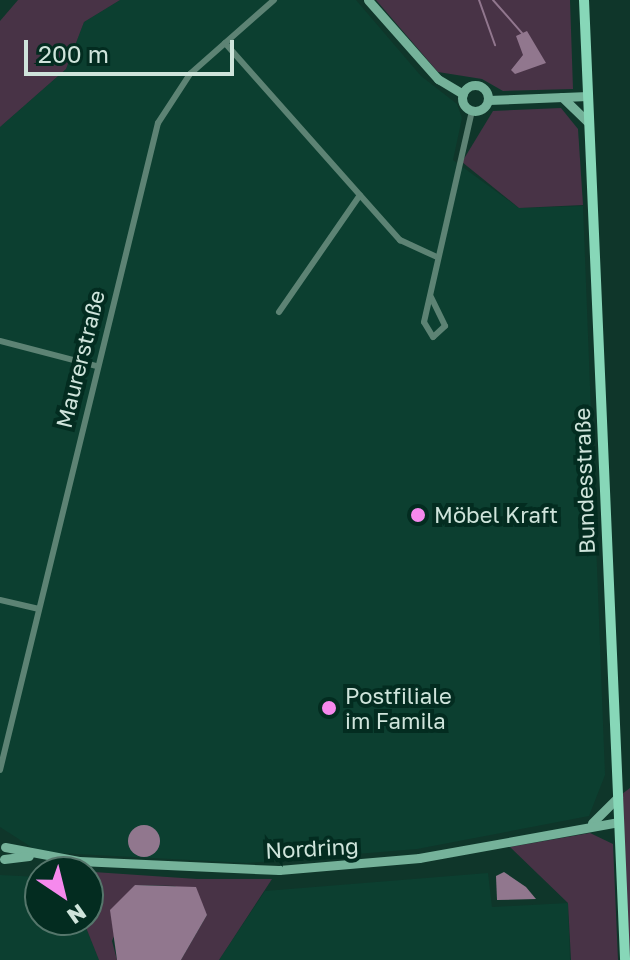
<!DOCTYPE html>
<html>
<head>
<meta charset="utf-8">
<style>
	body { margin:0 }
	#map { position:relative; width:630px; height:960px; overflow:hidden; background:#0f362a; font-family:"Golos Text",sans-serif }
	div>[style] { position:absolute }
	.built>* { inset:0; background:#0c3f30 }
	.green>* { inset:0; background:#483346 }
	.water>* { inset:0; background:#91778e }
	.round { border-radius:50% }
	.stream>* { height:2px; margin:-1px; padding:0 1px; transform-origin:1px; border-radius:1px; background:#91778e }
	.street>* { height:6px; margin:-3px; padding:0 3px; transform-origin:3px; border-radius:3px; background:#5d8374 }
	.secondary>* { height:9px; margin:-4.5px; padding:0 4.5px; transform-origin:4.5px; border-radius:4.5px; background:#75b29a }
	.secondary>.ring { margin:-4.5px; padding:0; box-sizing:content-box; background:none; border:9px solid #75b29a; border-radius:50% }
	.primary>* { height:10px; margin:-5px; padding:0 5px; transform-origin:5px; border-radius:5px; background:#87d7b8 }
	.dots>* { width:22px; height:22px; translate:-50% -50%; box-sizing:border-box; border:4px solid #032c20; border-radius:50% }
	span { translate:-50% -50%; white-space:nowrap; text-align:center; line-height:1.15; -webkit-text-stroke:8px #032c20; paint-order:stroke }
	.street-label { font-size:22px; color:#cfe4db }
	.poi-label { font-size:22px; color:#cfe4db }
	.left { translate:0 -50%; text-align:left }
	.north { position:absolute; left:24px; top:856px; width:80px; height:80px; box-sizing:border-box; background:#032c20; border:2px solid #55766b; border-radius:50%; rotate:145deg; font-size:22px; font-weight:700; line-height:32px; text-align:center; color:#cfe4db }
	.north::after { content:''; display:block; margin:auto; width:28px; height:36px; background:#f689ed; clip-path:polygon(50% 0,100% 100%,50% 72%,0 100%) }
	.scale { position:absolute; left:24px; top:40px; width:210px; height:36px; box-sizing:border-box; border:4px solid #cfe4db; border-top:0; padding-left:10px; font-size:24px; line-height:28px; white-space:nowrap; color:#cfe4db; -webkit-text-stroke:6px #032c20; paint-order:stroke }
</style>
</head>
<body>
<div id="map">
	<div class="built">
		<i style="clip-path:polygon(120px 0,356px 0,421px 76px,457px 104px,462px 118px,453px 160px,519px 208px,583px 206px,605px 775px,589px 816px,417px 849px,247px 863px,39px 852px,0 827px,0 127px,66px 69px,84px 22px)"></i>
		<i style="clip-path:polygon(488px 873px,492px 907px,568px 903px,570px 960px,219px 960px,265px 891px)"></i>
		<i style="clip-path:polygon(0 875px,40px 877px,40px 920px,83px 920px,99px 960px,0 960px)"></i>
	</div>
	<div class="green">
		<i style="clip-path:polygon(18px 0,120px 0,84px 22px,66px 69px,0 127px,0 21px)"></i>
		<i style="clip-path:polygon(376px 0,570px 0,573px 89px,503px 91px,482px 79px,438px 72px)"></i>
		<i style="clip-path:polygon(561px 108px,578px 129px,583px 205px,519px 208px,462px 162px,493px 111px)"></i>
		<i style="clip-path:polygon(630px 788px,630px 960px,625px 960px,618px 797px)"></i>
		<i style="clip-path:polygon(590px 833px,613px 844px,618px 960px,571px 960px,568px 903px,510px 847px)"></i>
		<i style="clip-path:polygon(79px 871px,197px 879px,272px 879px,219px 960px,181px 960px,207px 915px,175px 886px,135px 885px,112px 941px,117px 960px,99px 960px,83px 920px,88px 872px)"></i>
	</div>
	<div class="water">
		<i style="clip-path:polygon(527px 31px,546px 63px,515px 74px,511px 70px,523px 55px,516px 36px)"></i>
		<i class="round" style="left:128px;top:825px;width:32px;height:32px"></i>
		<i style="clip-path:polygon(504px 872px,526px 887px,536px 899px,497px 900px,496px 876px)"></i>
		<i style="clip-path:polygon(135px 885px,196px 887px,207px 915px,181px 960px,117px 960px,110px 910px)"></i>
	</div>
	<div class="stream">
		<i style="left:479px;top:0;width:48px;rotate:70.4deg"></i>
		<i style="left:493px;top:0;width:44px;rotate:48.7deg"></i>
	</div>
	<div class="street">
		<i style="left:225px;top:43px;width:264px;rotate:48.4deg"></i>
		<i style="left:400px;top:240px;width:41px;rotate:24.7deg"></i>
		<i style="left:431px;top:297px;width:32px;rotate:64deg"></i>
		<i style="left:445px;top:326px;width:16px;rotate:137deg"></i>
		<i style="left:433px;top:337px;width:17px;rotate:-121deg"></i>
		<i style="left:424px;top:322px;width:217px;rotate:-77.2deg"></i>
		<i style="left:279px;top:312px;width:142px;rotate:-55.3deg"></i>
		<i style="left:0;top:341px;width:100px;rotate:14.5deg"></i>
		<i style="left:0;top:600px;width:40px;rotate:13deg"></i>
		<i style="left:0;top:770px;width:666px;rotate:-76.28deg"></i>
		<i style="left:158px;top:123px;width:59px;rotate:-56.9deg"></i>
		<i style="left:190px;top:74px;width:112px;rotate:-41.4deg"></i>
	</div>
	<div class="secondary">
		<i style="left:368px;top:0;width:106px;rotate:48.5deg"></i>
		<i style="left:438px;top:79px;width:29px;rotate:31deg"></i>
		<i class="ring" style="left:462px;top:85px;width:17px;height:17px"></i>
		<i style="left:562px;top:97px;width:37px;rotate:44deg"></i>
		<i style="left:488px;top:100px;width:100px;rotate:-2.3deg"></i>
		<i style="left:592px;top:823px;width:37px;rotate:-45deg"></i>
		<i style="left:5px;top:847px;width:75px;rotate:10.7deg"></i>
		<i style="left:79px;top:861px;width:200px;rotate:2.6deg"></i>
		<i style="left:279px;top:870px;width:141px;rotate:-4.9deg"></i>
		<i style="left:419px;top:858px;width:203px;rotate:-10.2deg"></i>
		<i style="left:4px;top:859px;width:25px;rotate:-7deg"></i>
	</div>
	<div class="primary">
		<i style="left:584px;top:0;width:961px;rotate:87.55deg"></i>
	</div>
	<div class="dots">
		<i style="left:418px;top:515px;background:#f689ed"></i>
		<i style="left:329px;top:708px;background:#f689ed"></i>
	</div>
	<div class="street-label">
		<span style="left:80px;top:359px;rotate:-76deg">Maurerstraße</span>
		<span style="left:584px;top:481px;rotate:-92deg">Bundesstraße</span>
		<span style="left:312px;top:848px;rotate:-3deg">Nordring</span>
	</div>
	<div class="poi-label">
		<span class="left" style="left:434px;top:515px">Möbel Kraft</span>
		<span class="left" style="left:345px;top:708px">Postfiliale<br>im Famila</span>
	</div>
	<div class="north">N</div>
	<div class="scale">200 m</div>
</div>
</body>
</html>
